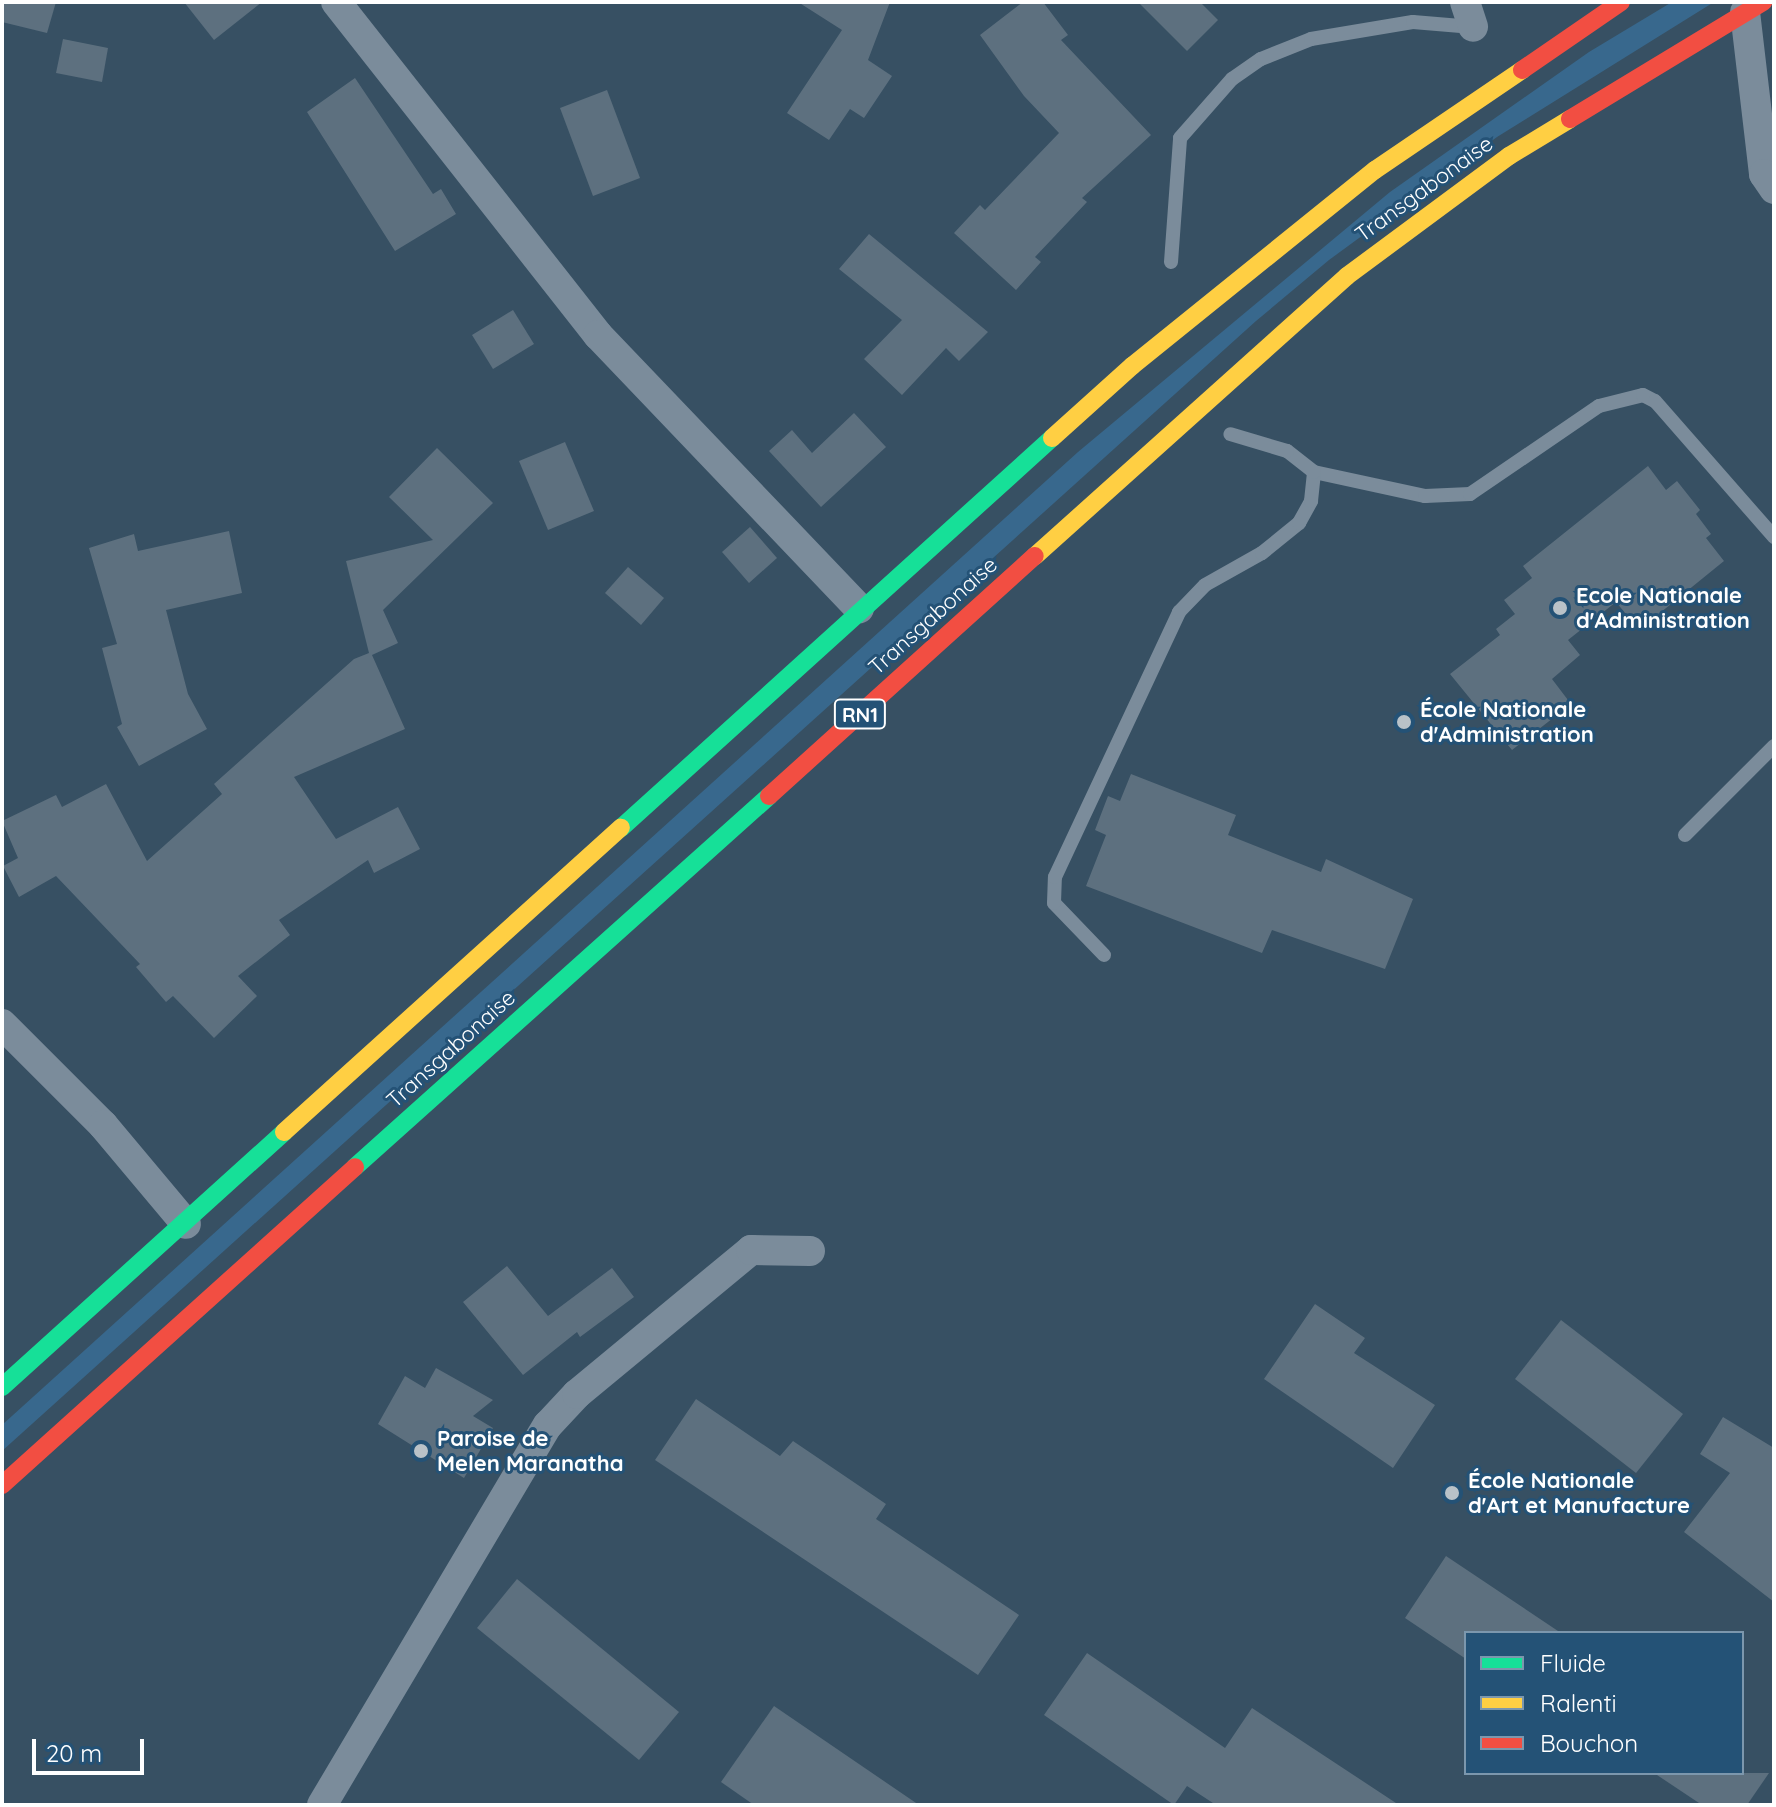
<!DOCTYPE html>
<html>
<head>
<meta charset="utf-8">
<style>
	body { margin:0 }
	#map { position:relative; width:1776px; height:1807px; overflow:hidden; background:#375063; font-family:Quicksand,sans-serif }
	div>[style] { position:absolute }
	.green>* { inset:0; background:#38688d }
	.building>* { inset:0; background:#5d707f }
	.lane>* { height:14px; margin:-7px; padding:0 7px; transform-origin:7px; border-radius:7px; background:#7b8c9b }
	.street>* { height:30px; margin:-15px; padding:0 15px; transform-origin:15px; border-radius:15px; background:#7b8c9b }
	.fast>* { height:18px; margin:-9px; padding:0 9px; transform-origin:9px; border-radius:9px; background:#16e098 }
	.slow>* { height:18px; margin:-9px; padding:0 9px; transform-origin:9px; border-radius:9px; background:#ffcf43 }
	.jam>* { height:18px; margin:-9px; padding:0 9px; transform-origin:9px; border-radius:9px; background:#f24e42 }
	.dots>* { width:22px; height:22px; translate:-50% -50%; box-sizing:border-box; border:4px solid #245276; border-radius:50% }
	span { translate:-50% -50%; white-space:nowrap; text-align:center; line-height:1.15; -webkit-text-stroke:6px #245276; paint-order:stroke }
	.shield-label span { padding:2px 6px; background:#245276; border:2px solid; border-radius:6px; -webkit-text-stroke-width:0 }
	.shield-label { font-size:20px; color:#fff; font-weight:700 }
	.street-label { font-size:22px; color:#fff }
	.poi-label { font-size:22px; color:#fff; font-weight:700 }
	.left { translate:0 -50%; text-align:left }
	.frame { position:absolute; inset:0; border:4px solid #fff; pointer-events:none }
	.legend { position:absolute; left:1464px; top:1631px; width:280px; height:144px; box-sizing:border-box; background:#245276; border:2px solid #7c97ad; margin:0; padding:10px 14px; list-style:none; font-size:24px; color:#fff }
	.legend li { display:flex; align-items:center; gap:16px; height:40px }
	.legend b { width:40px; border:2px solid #7c97ad }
	.scale { position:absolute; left:32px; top:1739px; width:112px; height:36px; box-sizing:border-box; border:4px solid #fff; border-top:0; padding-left:10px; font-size:24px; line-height:28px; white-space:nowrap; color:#fff; -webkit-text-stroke:6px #245276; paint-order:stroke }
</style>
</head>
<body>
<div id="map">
	<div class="green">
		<i style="clip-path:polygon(1672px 2px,1714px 2px,1497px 137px,1329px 260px,1256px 321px,2px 1451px,2px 1425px,1078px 452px,1390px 192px,1589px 52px)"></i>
	</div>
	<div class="building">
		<i style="clip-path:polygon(2px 2px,56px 2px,47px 33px,2px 22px)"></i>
		<i style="clip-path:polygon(184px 2px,262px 2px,214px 40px)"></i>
		<i style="clip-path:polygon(798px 2px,890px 2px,868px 60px,892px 76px,864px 118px,850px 109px,829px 140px,787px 113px,842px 30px)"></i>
		<i style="clip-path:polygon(1023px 2px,1043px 2px,1068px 35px,1061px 40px,1151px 135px,1082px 198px,1087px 202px,1035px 257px,1041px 262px,1016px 290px,954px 233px,980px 205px,985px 210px,1059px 133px,1024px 96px,980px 35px)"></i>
		<i style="clip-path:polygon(1138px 2px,1200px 2px,1218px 20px,1187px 51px)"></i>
		<i style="clip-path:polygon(63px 39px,108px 48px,102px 82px,56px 73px)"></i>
		<i style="clip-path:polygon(355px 78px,433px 194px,441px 189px,456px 214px,395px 251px,307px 112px)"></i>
		<i style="clip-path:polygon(607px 90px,640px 178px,593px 196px,560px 108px)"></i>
		<i style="clip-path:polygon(869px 234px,988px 332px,959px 361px,946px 348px,902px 395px,864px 359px,902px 320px,839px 269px)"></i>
		<i style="clip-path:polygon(513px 310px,534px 344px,493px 369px,472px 335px)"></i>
		<i style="clip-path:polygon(854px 413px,886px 447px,821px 507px,769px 451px,792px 430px,812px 453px)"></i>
		<i style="clip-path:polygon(565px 442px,594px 511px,548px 530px,519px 461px)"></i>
		<i style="clip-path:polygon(437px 448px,493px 503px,383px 610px,398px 643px,372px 655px,405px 729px,294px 777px,336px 839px,398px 807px,420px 849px,374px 873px,368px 860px,279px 920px,290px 935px,238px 976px,257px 996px,214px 1038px,173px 996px,166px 1002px,136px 967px,140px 964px,56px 876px,19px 897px,3px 866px,18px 858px,2px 821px,56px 795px,62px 807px,106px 784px,147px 861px,222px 794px,214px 784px,354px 659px,369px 653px,346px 561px,433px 540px,389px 497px)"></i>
		<i style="clip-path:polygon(1648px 466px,1666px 490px,1677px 481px,1700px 510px,1696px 514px,1711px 534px,1706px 538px,1724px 561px,1639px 630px,1616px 602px,1568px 640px,1580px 655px,1552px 679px,1571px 704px,1512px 750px,1450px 674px,1500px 635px,1496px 629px,1515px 614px,1504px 600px,1532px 578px,1523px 566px)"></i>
		<i style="clip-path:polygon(750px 527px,777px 558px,749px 583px,722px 552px)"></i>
		<i style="clip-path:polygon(229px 531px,242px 593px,166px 610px,188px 694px,207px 729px,139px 766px,117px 727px,122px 724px,102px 648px,117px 644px,89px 548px,134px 534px,138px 551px)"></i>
		<i style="clip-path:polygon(628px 567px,664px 598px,641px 625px,605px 593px)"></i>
		<i style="clip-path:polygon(1131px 774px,1236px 815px,1228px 835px,1321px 872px,1326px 859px,1413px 899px,1385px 969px,1272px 930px,1262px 953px,1086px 886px,1106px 835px,1095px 830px,1108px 796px,1120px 801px)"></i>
		<i style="clip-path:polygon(507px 1266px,548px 1316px,612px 1268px,634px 1297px,580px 1337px,577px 1332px,523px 1375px,463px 1302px)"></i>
		<i style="clip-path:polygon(1315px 1304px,1365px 1338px,1354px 1353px,1435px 1405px,1393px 1468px,1264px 1379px)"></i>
		<i style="clip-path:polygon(1561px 1320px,1683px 1414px,1636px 1473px,1515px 1379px)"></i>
		<i style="clip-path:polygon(436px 1368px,493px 1400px,473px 1416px,493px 1428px,464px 1478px,378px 1424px,405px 1376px,425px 1388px)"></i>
		<i style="clip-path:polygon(696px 1399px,780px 1456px,793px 1441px,886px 1504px,876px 1519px,1019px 1615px,978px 1675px,655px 1460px)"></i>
		<i style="clip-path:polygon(1723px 1417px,1774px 1448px,1774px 1602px,1684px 1532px,1730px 1473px,1700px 1454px)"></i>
		<i style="clip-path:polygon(1446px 1556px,1561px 1633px,1466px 1633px,1466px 1659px,1405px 1618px)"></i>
		<i style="clip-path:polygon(517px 1579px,679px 1712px,639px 1760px,477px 1628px)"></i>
		<i style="clip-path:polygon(1087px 1653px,1225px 1748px,1252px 1708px,1399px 1805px,1216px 1805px,1187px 1786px,1174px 1805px,1044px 1715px)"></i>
		<i style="clip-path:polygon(774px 1706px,919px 1805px,754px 1805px,721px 1782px)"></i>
		<i style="clip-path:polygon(1654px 1773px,1769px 1773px,1747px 1805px,1702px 1805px)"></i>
	</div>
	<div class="lane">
		<i style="left:1171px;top:262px;width:124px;rotate:-85.8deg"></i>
		<i style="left:1180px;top:138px;width:79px;rotate:-48.6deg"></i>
		<i style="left:1232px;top:79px;width:35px;rotate:-35deg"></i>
		<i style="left:1261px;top:59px;width:54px;rotate:-21.8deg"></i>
		<i style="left:1311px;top:39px;width:103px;rotate:-9.5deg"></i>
		<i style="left:1413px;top:22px;width:60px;rotate:4.8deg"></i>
		<i style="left:1314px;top:472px;width:114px;rotate:12.2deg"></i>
		<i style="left:1425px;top:496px;width:45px;rotate:-2.5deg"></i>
		<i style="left:1470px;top:494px;width:156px;rotate:-34.3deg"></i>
		<i style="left:1599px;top:406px;width:45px;rotate:-14deg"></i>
		<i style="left:1643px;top:395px;width:13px;rotate:27deg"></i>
		<i style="left:1655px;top:401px;width:181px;rotate:48.8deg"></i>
		<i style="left:1685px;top:835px;width:126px;rotate:-45deg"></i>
		<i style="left:1104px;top:955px;width:72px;rotate:-133.9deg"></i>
		<i style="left:1054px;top:903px;width:26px;rotate:-88deg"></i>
		<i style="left:1055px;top:877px;width:293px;rotate:-64.9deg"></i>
		<i style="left:1179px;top:612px;width:37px;rotate:-46deg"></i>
		<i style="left:1205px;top:585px;width:65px;rotate:-29.3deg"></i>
		<i style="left:1262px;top:553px;width:48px;rotate:-39deg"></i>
		<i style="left:1299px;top:523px;width:25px;rotate:-61deg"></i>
		<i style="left:1311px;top:501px;width:29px;rotate:-84deg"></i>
		<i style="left:1314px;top:472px;width:34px;rotate:-142deg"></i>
		<i style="left:1287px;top:451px;width:59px;rotate:-163.4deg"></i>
	</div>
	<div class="street">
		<i style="left:336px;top:2px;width:424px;rotate:51.8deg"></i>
		<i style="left:598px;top:335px;width:378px;rotate:46.3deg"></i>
		<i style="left:1465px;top:2px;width:26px;rotate:72deg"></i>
		<i style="left:1745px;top:12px;width:163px;rotate:83.3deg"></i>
		<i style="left:1764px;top:174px;width:18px;rotate:56deg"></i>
		<i style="left:2px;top:1024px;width:143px;rotate:45deg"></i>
		<i style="left:103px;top:1125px;width:129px;rotate:50deg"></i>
		<i style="left:322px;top:1805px;width:442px;rotate:-59.3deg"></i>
		<i style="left:548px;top:1425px;width:42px;rotate:-46.9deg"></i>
		<i style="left:577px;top:1394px;width:226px;rotate:-39.6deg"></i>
		<i style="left:751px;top:1250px;width:59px;rotate:1deg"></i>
	</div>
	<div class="fast">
		<i style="left:621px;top:828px;width:581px;rotate:-42.14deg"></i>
		<i style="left:355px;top:1167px;width:556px;rotate:-41.86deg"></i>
		<i style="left:2px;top:1387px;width:380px;rotate:-42.1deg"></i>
	</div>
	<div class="slow">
		<i style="left:1052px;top:438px;width:108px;rotate:-42deg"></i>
		<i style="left:1132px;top:366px;width:312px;rotate:-38.9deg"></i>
		<i style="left:1375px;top:170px;width:178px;rotate:-34.2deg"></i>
		<i style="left:1035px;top:556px;width:419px;rotate:-41.9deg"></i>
		<i style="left:1347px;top:276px;width:202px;rotate:-36.5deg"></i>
		<i style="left:1509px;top:156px;width:71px;rotate:-31.2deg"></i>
		<i style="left:284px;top:1132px;width:454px;rotate:-42.1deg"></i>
	</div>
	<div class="jam">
		<i style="left:1522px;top:70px;width:120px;rotate:-34.5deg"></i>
		<i style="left:1570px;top:119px;width:226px;rotate:-31.2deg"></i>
		<i style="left:769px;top:796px;width:358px;rotate:-42.1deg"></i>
		<i style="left:2px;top:1485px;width:475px;rotate:-42deg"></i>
	</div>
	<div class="dots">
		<i style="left:1560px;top:608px;background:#b9c2c8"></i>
		<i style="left:1404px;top:722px;background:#b9c2c8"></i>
		<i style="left:421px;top:1451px;background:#b9c2c8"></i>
		<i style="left:1452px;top:1493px;background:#b9c2c8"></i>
	</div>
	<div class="shield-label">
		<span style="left:860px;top:714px">RN1</span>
	</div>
	<div class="street-label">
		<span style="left:1424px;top:189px;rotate:-36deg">Transgabonaise</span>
		<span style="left:933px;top:616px;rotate:-42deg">Transgabonaise</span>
		<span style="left:451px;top:1049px;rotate:-42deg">Transgabonaise</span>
	</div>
	<div class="poi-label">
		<span class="left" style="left:1576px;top:608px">Ecole Nationale<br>d'Administration</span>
		<span class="left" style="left:1420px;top:722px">École Nationale<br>d'Administration</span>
		<span class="left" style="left:437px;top:1451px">Paroise de<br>Melen Maranatha</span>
		<span class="left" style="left:1468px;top:1493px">École Nationale<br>d'Art et Manufacture</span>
	</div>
	<div class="frame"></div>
	<ul class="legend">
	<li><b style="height:10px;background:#16e098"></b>Fluide</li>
	<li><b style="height:10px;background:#ffcf43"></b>Ralenti</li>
	<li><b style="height:10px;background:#f24e42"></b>Bouchon</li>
	</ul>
	<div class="scale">20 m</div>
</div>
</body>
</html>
